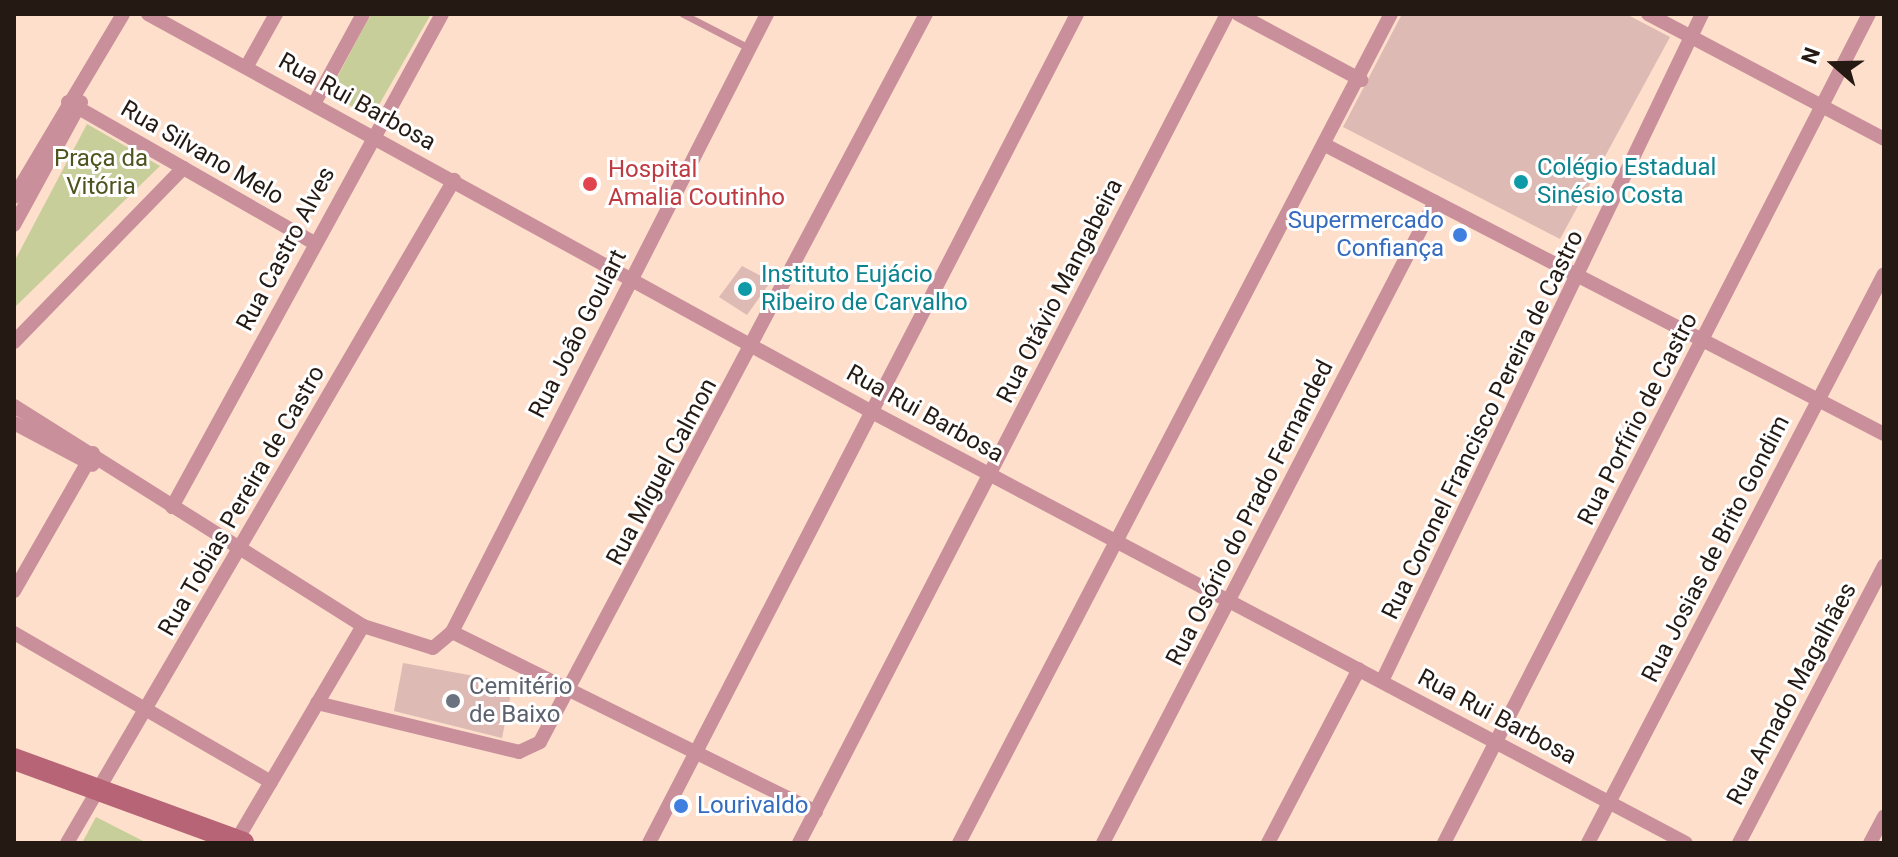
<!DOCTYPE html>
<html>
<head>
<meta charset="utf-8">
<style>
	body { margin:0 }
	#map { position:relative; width:1898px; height:857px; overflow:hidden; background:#fddfcc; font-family:Roboto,sans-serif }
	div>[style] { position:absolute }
	.green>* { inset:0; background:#c8ce9a }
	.building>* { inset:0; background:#ddbab3 }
	.lane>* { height:7px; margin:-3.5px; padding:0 3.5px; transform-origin:3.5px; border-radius:3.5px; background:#c9909b }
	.street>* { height:14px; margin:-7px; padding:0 7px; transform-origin:7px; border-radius:7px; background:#c9909b }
	.secondary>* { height:22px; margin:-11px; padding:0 11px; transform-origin:11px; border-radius:11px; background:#b76576 }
	.dots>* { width:22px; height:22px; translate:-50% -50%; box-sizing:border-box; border:4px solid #fff; border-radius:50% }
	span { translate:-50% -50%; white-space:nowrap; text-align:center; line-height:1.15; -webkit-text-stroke:6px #fff; paint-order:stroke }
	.street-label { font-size:24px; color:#241a13 }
	.park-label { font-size:24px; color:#4f541e }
	.culture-label { font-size:24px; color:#0d838f }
	.left { translate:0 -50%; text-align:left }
	.health-label { font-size:24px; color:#be3a42 }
	.shop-label { font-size:24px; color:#366cbe }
	.right { translate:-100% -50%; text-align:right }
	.worship-label { font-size:24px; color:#5b616d }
	.frame { position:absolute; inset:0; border:16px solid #241a13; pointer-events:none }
	.north { position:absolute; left:1794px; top:24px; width:80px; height:80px; -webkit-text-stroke:6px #fff; paint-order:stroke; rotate:290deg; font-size:22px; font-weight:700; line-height:32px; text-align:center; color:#241a13 }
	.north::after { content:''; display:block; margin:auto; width:28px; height:36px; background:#241a13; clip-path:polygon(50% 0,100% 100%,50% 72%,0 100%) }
</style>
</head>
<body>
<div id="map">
	<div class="green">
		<i style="clip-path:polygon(371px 14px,431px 14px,372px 117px,328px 94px)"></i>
		<i style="clip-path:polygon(87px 124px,160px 166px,14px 308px,14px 262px)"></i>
		<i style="clip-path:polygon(96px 817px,147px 843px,82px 843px)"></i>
	</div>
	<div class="building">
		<i style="clip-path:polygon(1402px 14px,1626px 14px,1670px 37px,1560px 239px,1343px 127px)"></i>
		<i style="clip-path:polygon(742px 266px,771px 281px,747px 315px,719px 297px)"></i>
		<i style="clip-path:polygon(403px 663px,513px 683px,502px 738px,394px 711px)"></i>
	</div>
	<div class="lane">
		<i style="left:683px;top:14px;width:74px;rotate:27.3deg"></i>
	</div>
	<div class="street">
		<i style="left:148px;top:14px;width:824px;rotate:28.8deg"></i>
		<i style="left:870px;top:411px;width:923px;rotate:27.9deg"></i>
		<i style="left:1238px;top:14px;width:140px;rotate:28.2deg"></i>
		<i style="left:1648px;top:14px;width:267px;rotate:27.9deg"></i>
		<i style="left:247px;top:66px;width:60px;rotate:-60.9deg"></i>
		<i style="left:68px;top:102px;width:284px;rotate:29.8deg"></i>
		<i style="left:314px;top:104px;width:102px;rotate:-61.4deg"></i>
		<i style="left:1327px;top:146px;width:627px;rotate:27.34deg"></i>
		<i style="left:14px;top:197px;width:213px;rotate:-59.2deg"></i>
		<i style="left:14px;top:225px;width:140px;rotate:-61.4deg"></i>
		<i style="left:14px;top:342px;width:243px;rotate:-45.8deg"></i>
		<i style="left:14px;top:406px;width:413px;rotate:32.2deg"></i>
		<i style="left:363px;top:626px;width:73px;rotate:17.4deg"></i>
		<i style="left:433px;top:648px;width:25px;rotate:-40deg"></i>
		<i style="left:452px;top:632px;width:406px;rotate:26.3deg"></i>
		<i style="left:14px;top:423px;width:89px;rotate:28deg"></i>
		<i style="left:172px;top:507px;width:562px;rotate:-61.29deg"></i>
		<i style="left:14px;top:591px;width:159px;rotate:-60.2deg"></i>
		<i style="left:452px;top:632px;width:694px;rotate:-62.99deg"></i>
		<i style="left:14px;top:633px;width:297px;rotate:30.1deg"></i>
		<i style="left:1382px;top:681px;width:740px;rotate:-64.37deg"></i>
		<i style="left:317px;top:703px;width:208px;rotate:13.6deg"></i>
		<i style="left:519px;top:752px;width:23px;rotate:-25deg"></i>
		<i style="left:540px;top:742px;width:824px;rotate:-62.07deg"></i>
		<i style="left:67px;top:843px;width:768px;rotate:-59.73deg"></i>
		<i style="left:235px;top:843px;width:252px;rotate:-59.5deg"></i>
		<i style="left:649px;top:843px;width:933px;rotate:-62.69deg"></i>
		<i style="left:799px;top:843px;width:933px;rotate:-62.69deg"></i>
		<i style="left:959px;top:843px;width:935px;rotate:-62.48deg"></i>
		<i style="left:1103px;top:843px;width:722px;rotate:-62.62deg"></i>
		<i style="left:1268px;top:843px;width:196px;rotate:-62.4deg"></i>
		<i style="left:1444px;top:843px;width:932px;rotate:-62.86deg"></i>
		<i style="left:1588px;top:843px;width:641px;rotate:-62.52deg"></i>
		<i style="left:1739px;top:843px;width:313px;rotate:-62.4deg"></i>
		<i style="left:1870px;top:843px;width:30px;rotate:-62deg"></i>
	</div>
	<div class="secondary">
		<i style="left:14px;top:759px;width:244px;rotate:20.1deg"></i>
	</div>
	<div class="dots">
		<i style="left:1521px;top:182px;background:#0f9aa8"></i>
		<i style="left:590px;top:184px;background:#e0444e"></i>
		<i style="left:1460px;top:235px;background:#3f7fe0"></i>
		<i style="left:745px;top:289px;background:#0f9aa8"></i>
		<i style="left:453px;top:701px;background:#6b7280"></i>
		<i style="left:681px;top:806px;background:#3f7fe0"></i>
	</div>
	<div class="street-label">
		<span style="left:357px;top:102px;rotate:29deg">Rua Rui Barbosa</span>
		<span style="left:202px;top:153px;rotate:30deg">Rua Silvano Melo</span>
		<span style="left:286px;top:249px;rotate:-62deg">Rua Castro Alves</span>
		<span style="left:1060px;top:291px;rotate:-63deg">Rua Otávio Mangabeira</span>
		<span style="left:578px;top:334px;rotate:-63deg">Rua João Goulart</span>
		<span style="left:925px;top:414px;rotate:29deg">Rua Rui Barbosa</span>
		<span style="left:1638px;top:419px;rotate:-63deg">Rua Porfírio de Castro</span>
		<span style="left:1483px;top:425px;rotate:-64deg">Rua Coronel Francisco Pereira de Castro</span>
		<span style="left:662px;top:472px;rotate:-62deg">Rua Miguel Calmon</span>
		<span style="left:242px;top:501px;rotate:-60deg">Rua Tobias Pereira de Castro</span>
		<span style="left:1250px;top:513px;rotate:-63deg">Rua Osório do Prado Fernanded</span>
		<span style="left:1716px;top:549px;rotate:-63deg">Rua Josias de Brito Gondim</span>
		<span style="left:1792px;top:694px;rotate:-62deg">Rua Amado Magalhães</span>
		<span style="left:1497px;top:717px;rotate:28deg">Rua Rui Barbosa</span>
	</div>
	<div class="park-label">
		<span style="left:101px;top:173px">Praça da<br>Vitória</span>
	</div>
	<div class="culture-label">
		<span class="left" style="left:1537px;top:182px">Colégio Estadual<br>Sinésio Costa</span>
		<span class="left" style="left:761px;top:289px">Instituto Eujácio<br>Ribeiro de Carvalho</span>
	</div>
	<div class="health-label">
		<span class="left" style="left:608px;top:184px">Hospital<br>Amalia Coutinho</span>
	</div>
	<div class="shop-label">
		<span class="right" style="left:1444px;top:235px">Supermercado<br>Confiança</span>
		<span class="left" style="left:697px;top:806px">Lourivaldo</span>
	</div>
	<div class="worship-label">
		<span class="left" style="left:469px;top:701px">Cemitério<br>de Baixo</span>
	</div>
	<div class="frame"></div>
	<div class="north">N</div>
</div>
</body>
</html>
